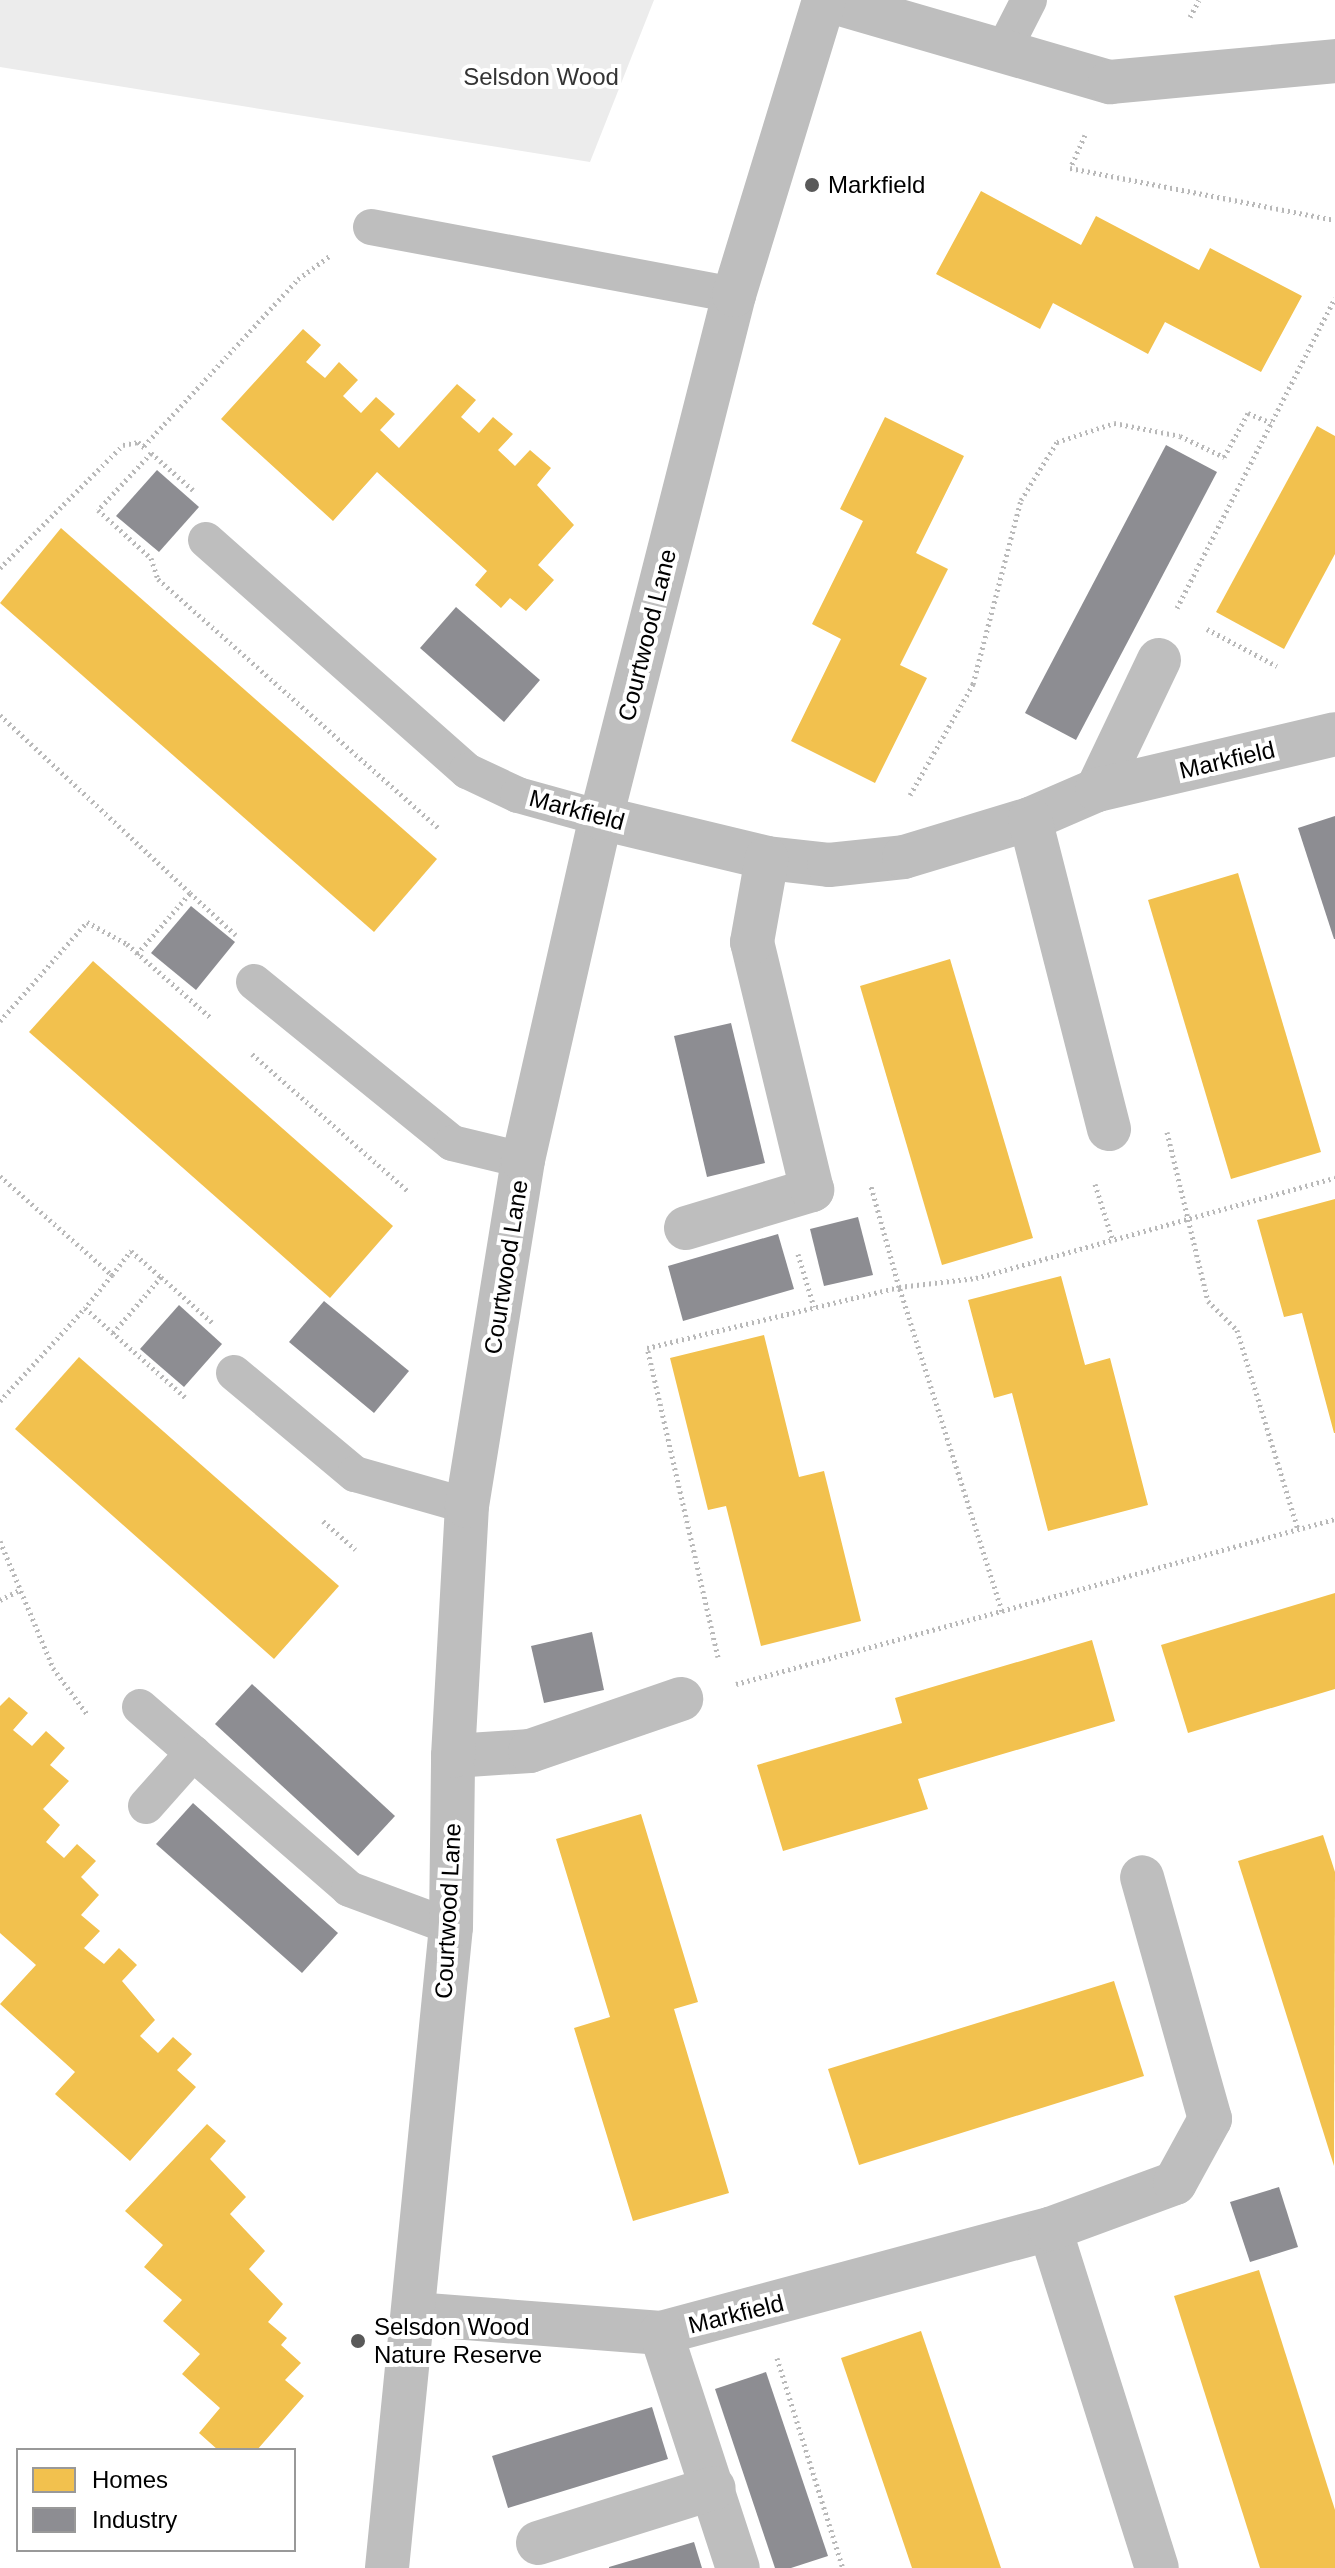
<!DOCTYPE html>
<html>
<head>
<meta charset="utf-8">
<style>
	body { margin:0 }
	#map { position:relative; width:1335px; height:2568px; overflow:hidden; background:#fff; font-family:Arial,sans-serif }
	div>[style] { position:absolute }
	.green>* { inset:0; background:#ececec }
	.homes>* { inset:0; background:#f2c14e }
	.industry>* { inset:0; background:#8d8d92 }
	.path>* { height:5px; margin-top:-2.5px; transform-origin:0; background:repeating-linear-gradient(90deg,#b9b9b9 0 2px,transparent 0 6px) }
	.lane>* { height:36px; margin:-18px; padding:0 18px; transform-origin:18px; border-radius:18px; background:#bebebe }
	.street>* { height:44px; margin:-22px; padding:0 22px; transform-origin:22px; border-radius:22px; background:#bebebe }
	.dots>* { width:22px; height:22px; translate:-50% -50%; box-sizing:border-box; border:4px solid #fff; border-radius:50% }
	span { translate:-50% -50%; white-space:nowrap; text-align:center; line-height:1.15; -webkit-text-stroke:8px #fff; paint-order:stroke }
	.park-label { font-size:24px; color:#333 }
	.poi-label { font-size:24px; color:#000 }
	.left { translate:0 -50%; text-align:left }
	.street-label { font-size:24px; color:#000 }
	.legend { position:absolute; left:16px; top:2448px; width:280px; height:104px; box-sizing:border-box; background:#fff; border:2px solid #999; margin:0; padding:10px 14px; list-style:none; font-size:24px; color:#000 }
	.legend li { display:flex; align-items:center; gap:16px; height:40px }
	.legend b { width:40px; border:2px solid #999 }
</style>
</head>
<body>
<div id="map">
	<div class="green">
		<i style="clip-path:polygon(0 0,654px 0,590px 162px,0 67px)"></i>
	</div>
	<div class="homes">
		<i style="clip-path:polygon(981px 191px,1081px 245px,1096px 216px,1199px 270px,1210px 248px,1302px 296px,1261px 372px,1165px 322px,1148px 354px,1053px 303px,1040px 329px,936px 274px)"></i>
		<i style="clip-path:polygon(303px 329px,321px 345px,306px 362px,325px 378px,339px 362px,358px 380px,343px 396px,361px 413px,376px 397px,395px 414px,380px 430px,399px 448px,457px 384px,476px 400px,461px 417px,479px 433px,493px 417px,513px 434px,498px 450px,515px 466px,530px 450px,551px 468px,537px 485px,574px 525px,538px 565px,554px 580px,526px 611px,510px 598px,501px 608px,475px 585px,487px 571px,377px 472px,333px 521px,221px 419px)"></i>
		<i style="clip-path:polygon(885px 417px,964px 456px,916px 553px,948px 569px,900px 665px,927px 678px,875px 783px,791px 741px,841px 639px,812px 624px,863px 521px,840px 509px)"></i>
		<i style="clip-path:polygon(1317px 426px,1335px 436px,1335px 554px,1284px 649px,1216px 612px)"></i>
		<i style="clip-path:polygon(61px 528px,437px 859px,374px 932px,0 603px)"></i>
		<i style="clip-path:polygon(1238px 873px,1321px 1152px,1231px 1179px,1148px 900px)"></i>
		<i style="clip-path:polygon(950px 959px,1033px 1238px,942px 1265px,860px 986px)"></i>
		<i style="clip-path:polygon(93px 961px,393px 1226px,330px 1298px,29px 1032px)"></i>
		<i style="clip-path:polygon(1335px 1199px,1335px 1433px,1334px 1433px,1302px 1313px,1284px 1317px,1257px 1220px)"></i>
		<i style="clip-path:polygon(1061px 1276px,1085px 1365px,1110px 1358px,1148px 1505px,1048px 1531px,1012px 1393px,994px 1398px,968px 1300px)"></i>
		<i style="clip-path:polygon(764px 1335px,799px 1477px,824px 1471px,861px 1621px,761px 1646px,726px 1506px,708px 1510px,670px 1358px)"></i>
		<i style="clip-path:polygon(79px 1357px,339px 1586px,274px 1659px,15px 1429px)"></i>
		<i style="clip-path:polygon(1335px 1593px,1335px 1689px,1188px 1733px,1161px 1645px)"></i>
		<i style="clip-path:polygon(1092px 1640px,1115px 1721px,918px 1779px,928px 1809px,783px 1851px,757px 1765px,902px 1723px,895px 1698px)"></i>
		<i style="clip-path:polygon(9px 1697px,28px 1713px,13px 1730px,32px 1746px,46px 1731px,65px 1748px,50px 1765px,69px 1781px,43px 1809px,60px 1825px,46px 1842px,64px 1858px,77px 1844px,96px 1861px,81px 1877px,99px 1895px,81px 1915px,100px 1931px,84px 1948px,104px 1964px,119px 1948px,137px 1965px,122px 1981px,155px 2020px,140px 2036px,158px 2053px,173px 2037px,192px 2054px,177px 2070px,196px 2087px,130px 2161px,55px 2094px,75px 2072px,0 2004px,36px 1965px,0 1933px,0 1706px)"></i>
		<i style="clip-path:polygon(641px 1814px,698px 2002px,674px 2009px,729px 2193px,633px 2221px,574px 2028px,610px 2017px,556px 1839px)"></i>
		<i style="clip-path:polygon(1323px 1835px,1335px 1872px,1334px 2166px,1238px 1861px)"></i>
		<i style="clip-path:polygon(1114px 1981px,1144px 2076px,859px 2165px,828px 2069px)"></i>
		<i style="clip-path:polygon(207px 2124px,226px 2141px,210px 2159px,246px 2197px,230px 2214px,265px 2251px,249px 2269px,283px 2304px,268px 2322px,287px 2338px,281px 2345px,301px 2363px,285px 2380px,304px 2396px,257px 2450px,218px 2450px,199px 2433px,220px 2408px,182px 2374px,200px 2354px,163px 2321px,182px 2300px,144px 2267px,163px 2245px,125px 2211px)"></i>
		<i style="clip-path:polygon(1259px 2270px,1335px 2510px,1335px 2568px,1260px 2568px,1174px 2296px)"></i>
		<i style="clip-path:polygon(921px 2331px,1001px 2568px,912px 2568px,841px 2358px)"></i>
	</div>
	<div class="industry">
		<i style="clip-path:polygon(1166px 445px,1217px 472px,1076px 740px,1025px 713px)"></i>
		<i style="clip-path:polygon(157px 470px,199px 507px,159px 552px,116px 516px)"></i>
		<i style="clip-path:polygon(456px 607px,540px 680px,504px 722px,420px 648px)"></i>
		<i style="clip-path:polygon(1335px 816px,1335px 939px,1334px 939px,1298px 828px)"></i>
		<i style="clip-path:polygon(191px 906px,235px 942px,196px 990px,151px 953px)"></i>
		<i style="clip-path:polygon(731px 1023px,765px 1163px,707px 1177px,674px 1036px)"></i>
		<i style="clip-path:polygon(858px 1217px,873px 1275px,824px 1286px,810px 1229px)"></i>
		<i style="clip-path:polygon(778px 1234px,794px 1289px,683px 1321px,668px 1266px)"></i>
		<i style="clip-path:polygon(324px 1301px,409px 1371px,374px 1413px,289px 1342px)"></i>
		<i style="clip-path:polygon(179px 1305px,222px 1344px,184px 1387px,140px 1349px)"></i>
		<i style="clip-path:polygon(592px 1632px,604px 1690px,544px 1703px,531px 1646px)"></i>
		<i style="clip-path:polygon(252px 1684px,395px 1816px,358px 1856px,215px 1724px)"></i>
		<i style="clip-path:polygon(193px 1803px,338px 1933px,302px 1973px,156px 1844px)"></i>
		<i style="clip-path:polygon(1279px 2187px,1298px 2247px,1250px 2262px,1230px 2202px)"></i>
		<i style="clip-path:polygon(766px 2372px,828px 2556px,791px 2568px,775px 2568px,715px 2389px)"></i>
		<i style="clip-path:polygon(652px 2407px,668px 2459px,508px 2508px,492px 2456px)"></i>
		<i style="clip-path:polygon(694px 2542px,702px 2568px,609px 2568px,609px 2567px)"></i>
	</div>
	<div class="path">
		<i style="left:1190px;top:17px;width:19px;rotate:-62deg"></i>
		<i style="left:1085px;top:135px;width:36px;rotate:114deg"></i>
		<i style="left:1070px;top:168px;width:270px;rotate:11.1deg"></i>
		<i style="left:144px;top:446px;width:227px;rotate:-47.3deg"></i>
		<i style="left:298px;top:279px;width:39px;rotate:-36deg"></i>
		<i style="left:193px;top:490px;width:56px;rotate:-138.6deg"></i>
		<i style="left:151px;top:453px;width:78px;rotate:132.9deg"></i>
		<i style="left:98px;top:510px;width:72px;rotate:42.2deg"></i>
		<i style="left:151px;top:558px;width:22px;rotate:72deg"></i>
		<i style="left:158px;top:579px;width:375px;rotate:41.6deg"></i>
		<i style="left:0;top:568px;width:174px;rotate:-45deg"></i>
		<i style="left:123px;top:445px;width:15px;rotate:-11deg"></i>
		<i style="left:138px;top:442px;width:9px;rotate:41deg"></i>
		<i style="left:1177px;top:608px;width:348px;rotate:-63deg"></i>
		<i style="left:1207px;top:629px;width:79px;rotate:27.9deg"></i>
		<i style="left:0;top:715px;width:260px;rotate:43.1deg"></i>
		<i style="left:910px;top:795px;width:128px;rotate:-60.4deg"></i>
		<i style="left:973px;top:684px;width:190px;rotate:-75.4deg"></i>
		<i style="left:1021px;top:500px;width:68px;rotate:-58.2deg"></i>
		<i style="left:1057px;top:442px;width:60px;rotate:-18.4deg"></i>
		<i style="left:1114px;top:423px;width:67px;rotate:11.1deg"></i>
		<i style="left:1180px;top:436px;width:49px;rotate:25.5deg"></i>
		<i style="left:1224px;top:457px;width:50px;rotate:-61.4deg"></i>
		<i style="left:1248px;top:413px;width:25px;rotate:23deg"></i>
		<i style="left:137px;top:954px;width:81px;rotate:-49deg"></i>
		<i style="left:190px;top:893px;width:62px;rotate:42.4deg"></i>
		<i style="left:0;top:1021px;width:132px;rotate:-48.7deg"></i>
		<i style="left:87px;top:922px;width:46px;rotate:28.8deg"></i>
		<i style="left:127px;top:944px;width:113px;rotate:41.4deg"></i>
		<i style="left:252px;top:1054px;width:208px;rotate:41.3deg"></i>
		<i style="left:1167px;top:1132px;width:174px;rotate:76.4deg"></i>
		<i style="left:1208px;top:1301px;width:41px;rotate:45deg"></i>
		<i style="left:1237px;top:1330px;width:208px;rotate:73deg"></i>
		<i style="left:0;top:1176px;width:149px;rotate:41.5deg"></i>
		<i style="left:112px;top:1275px;width:43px;rotate:129.3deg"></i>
		<i style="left:1095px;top:1184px;width:60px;rotate:72.5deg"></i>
		<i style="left:798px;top:1254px;width:55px;rotate:73.2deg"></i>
		<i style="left:112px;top:1275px;width:31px;rotate:-52deg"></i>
		<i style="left:131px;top:1251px;width:40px;rotate:41deg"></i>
		<i style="left:113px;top:1333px;width:74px;rotate:-49.4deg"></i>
		<i style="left:161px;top:1277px;width:71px;rotate:41.6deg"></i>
		<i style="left:0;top:1401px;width:126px;rotate:-47.6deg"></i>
		<i style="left:85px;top:1308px;width:134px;rotate:41.7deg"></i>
		<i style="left:323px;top:1521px;width:43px;rotate:41.2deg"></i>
		<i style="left:0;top:1541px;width:138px;rotate:67.3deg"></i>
		<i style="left:53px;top:1668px;width:57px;rotate:53.5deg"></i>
		<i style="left:0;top:1600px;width:22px;rotate:-27deg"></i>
		<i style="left:1002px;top:1611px;width:340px;rotate:-107.6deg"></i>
		<i style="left:899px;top:1287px;width:78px;rotate:-6.7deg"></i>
		<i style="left:976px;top:1278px;width:373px;rotate:-15.6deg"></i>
		<i style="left:718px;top:1657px;width:317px;rotate:-102.9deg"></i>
		<i style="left:647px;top:1348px;width:259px;rotate:-13.6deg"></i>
		<i style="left:899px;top:1287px;width:105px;rotate:-105.5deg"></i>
		<i style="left:736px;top:1684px;width:621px;rotate:-15.4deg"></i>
		<i style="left:777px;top:2358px;width:220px;rotate:72.6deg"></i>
	</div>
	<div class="lane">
		<i style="left:1004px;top:49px;width:55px;rotate:-63deg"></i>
		<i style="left:371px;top:227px;width:369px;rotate:10.6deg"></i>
		<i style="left:206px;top:540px;width:349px;rotate:41.5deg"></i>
		<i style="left:467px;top:771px;width:56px;rotate:25.2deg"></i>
		<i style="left:518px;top:795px;width:86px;rotate:15.5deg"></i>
		<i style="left:254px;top:982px;width:255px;rotate:39.1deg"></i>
		<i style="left:452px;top:1143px;width:73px;rotate:13.5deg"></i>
		<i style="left:234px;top:1373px;width:158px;rotate:39.9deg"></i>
		<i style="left:355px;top:1474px;width:116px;rotate:15.9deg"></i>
		<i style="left:140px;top:1707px;width:277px;rotate:41deg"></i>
		<i style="left:349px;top:1889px;width:109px;rotate:20.4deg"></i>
		<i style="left:146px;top:1806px;width:71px;rotate:-48.4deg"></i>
	</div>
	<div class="street">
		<i style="left:827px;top:0;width:295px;rotate:16.2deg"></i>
		<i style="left:1110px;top:82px;width:226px;rotate:-5.3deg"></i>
		<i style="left:1097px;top:790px;width:144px;rotate:-64.5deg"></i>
		<i style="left:601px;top:818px;width:171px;rotate:13.5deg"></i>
		<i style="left:767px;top:858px;width:62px;rotate:6.4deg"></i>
		<i style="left:829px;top:865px;width:75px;rotate:-6.1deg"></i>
		<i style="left:904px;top:857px;width:132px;rotate:-16.8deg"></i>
		<i style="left:1030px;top:819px;width:73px;rotate:-23.4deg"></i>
		<i style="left:1097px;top:790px;width:244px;rotate:-13.2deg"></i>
		<i style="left:1030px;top:819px;width:320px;rotate:75.7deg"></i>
		<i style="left:686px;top:1228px;width:132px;rotate:-16.8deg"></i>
		<i style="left:812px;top:1190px;width:255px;rotate:-103.6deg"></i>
		<i style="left:752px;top:942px;width:85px;rotate:-79.9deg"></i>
		<i style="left:453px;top:1756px;width:77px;rotate:-3.7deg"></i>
		<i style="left:530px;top:1751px;width:160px;rotate:-19deg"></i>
		<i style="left:1050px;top:2229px;width:355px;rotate:72.5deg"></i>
		<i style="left:414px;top:2314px;width:248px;rotate:4.4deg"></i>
		<i style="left:661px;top:2333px;width:403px;rotate:-15deg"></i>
		<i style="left:1050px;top:2229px;width:133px;rotate:-20.2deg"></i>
		<i style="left:1175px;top:2183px;width:73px;rotate:-61.3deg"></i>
		<i style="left:1210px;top:2119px;width:251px;rotate:-105.7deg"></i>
		<i style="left:661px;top:2333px;width:247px;rotate:71.9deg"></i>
		<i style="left:538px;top:2543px;width:184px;rotate:-17.4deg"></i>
		<i style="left:387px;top:2568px;width:644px;rotate:-84.3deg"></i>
		<i style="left:451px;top:1927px;width:171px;rotate:-89.3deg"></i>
		<i style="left:453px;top:1756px;width:250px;rotate:-86.8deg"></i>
		<i style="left:467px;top:1506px;width:351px;rotate:-80.8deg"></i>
		<i style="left:523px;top:1160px;width:351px;rotate:-77.2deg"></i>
		<i style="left:601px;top:818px;width:540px;rotate:-75.73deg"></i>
		<i style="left:734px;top:295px;width:308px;rotate:-73deg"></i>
	</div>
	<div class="dots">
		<i style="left:812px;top:185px;background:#595959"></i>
		<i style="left:358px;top:2341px;background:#595959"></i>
	</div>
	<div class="park-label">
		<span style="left:541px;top:77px">Selsdon Wood</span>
	</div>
	<div class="poi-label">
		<span class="left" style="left:828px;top:185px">Markfield</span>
		<span class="left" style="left:374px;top:2341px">Selsdon Wood<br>Nature Reserve</span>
	</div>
	<div class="street-label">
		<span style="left:647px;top:635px;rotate:-76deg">Courtwood Lane</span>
		<span style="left:1227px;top:760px;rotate:-13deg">Markfield</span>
		<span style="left:577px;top:810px;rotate:15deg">Markfield</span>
		<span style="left:506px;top:1267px;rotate:-81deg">Courtwood Lane</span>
		<span style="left:448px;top:1911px;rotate:-87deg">Courtwood Lane</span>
		<span style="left:736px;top:2314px;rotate:-14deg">Markfield</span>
	</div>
	<ul class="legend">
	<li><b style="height:22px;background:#f2c14e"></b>Homes</li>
	<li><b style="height:22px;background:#8d8d92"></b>Industry</li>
	</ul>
</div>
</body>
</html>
